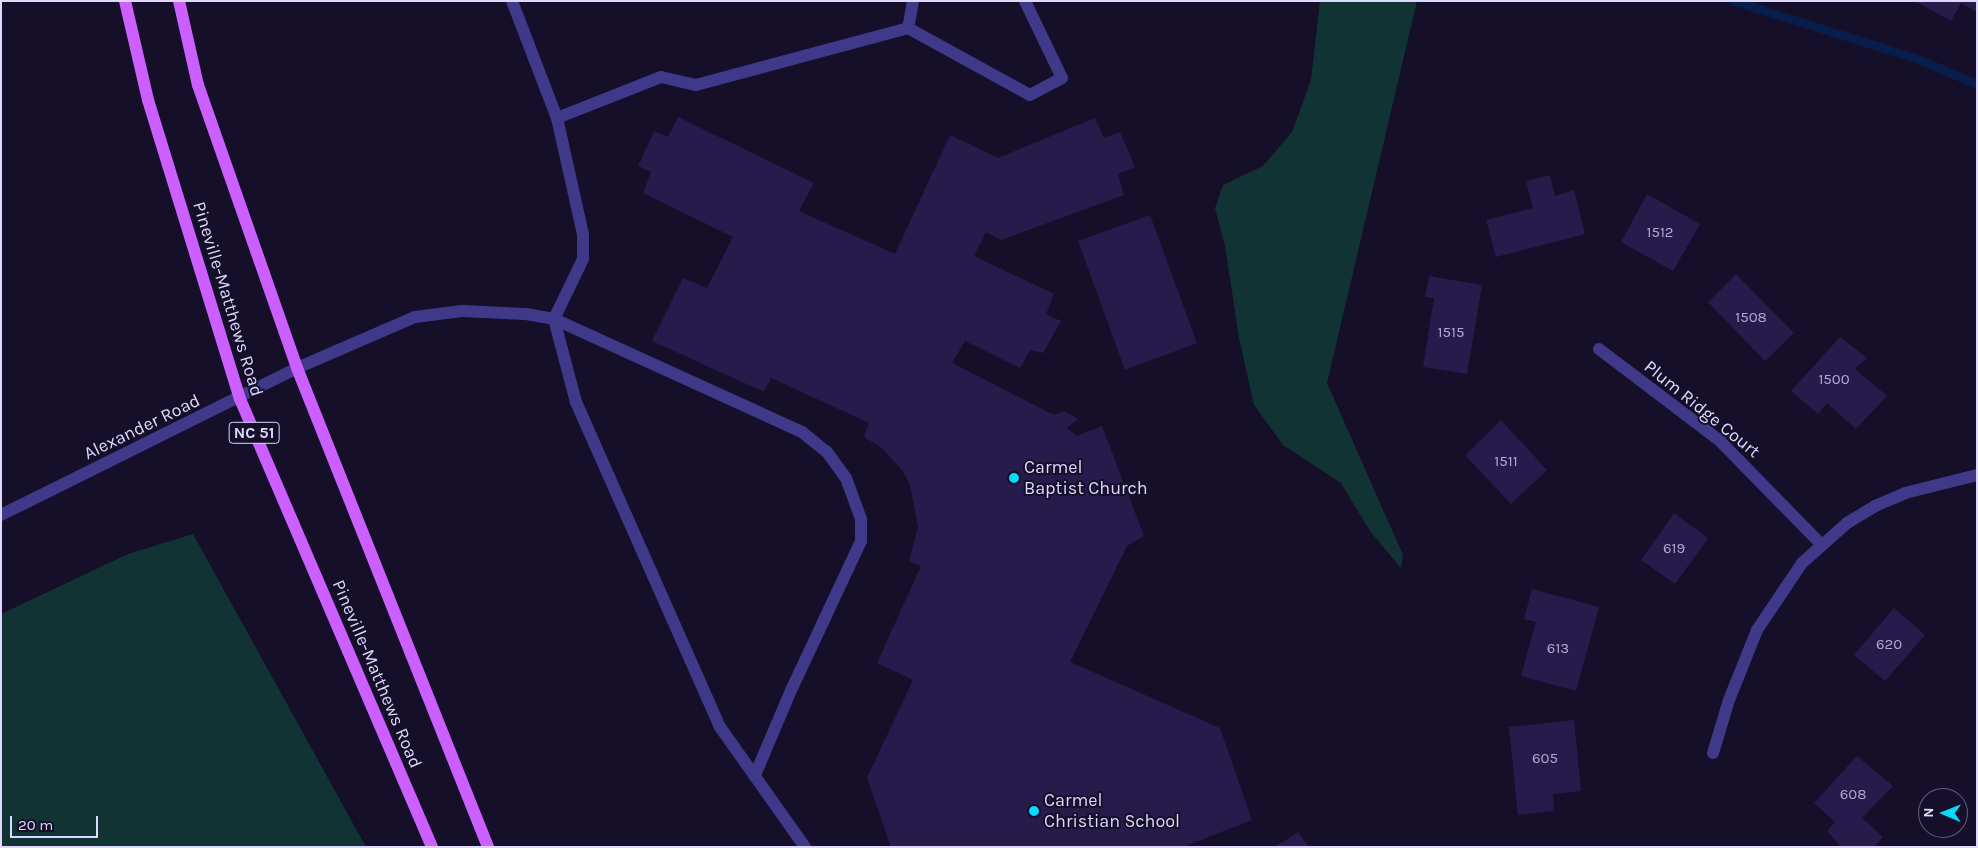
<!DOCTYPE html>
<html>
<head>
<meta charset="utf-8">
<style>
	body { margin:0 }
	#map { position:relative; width:1978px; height:848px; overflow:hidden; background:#150f2a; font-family:Karla,sans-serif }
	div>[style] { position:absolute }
	.green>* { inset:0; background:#123334 }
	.stream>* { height:9px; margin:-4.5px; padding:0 4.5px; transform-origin:4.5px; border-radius:4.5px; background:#081d49 }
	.building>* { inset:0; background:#271b4b }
	.minor>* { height:12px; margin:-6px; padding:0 6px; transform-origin:6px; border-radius:6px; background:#40398a }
	.major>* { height:12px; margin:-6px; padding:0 6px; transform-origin:6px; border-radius:6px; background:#cc5fff }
	.dots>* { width:14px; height:14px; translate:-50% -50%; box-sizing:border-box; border:2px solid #150f2a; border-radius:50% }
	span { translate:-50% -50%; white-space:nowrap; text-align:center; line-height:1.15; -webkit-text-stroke:4px #150f2a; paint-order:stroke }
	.number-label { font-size:15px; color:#b0a9d2 }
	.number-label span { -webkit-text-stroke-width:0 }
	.shield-label span { padding:1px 4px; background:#150f2a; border:1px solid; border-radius:4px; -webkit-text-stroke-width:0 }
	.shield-label { font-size:16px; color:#ded8ff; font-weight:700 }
	.street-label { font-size:18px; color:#ded8ff }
	.poi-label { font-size:18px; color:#ded8ff }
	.left { translate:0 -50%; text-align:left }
	.frame { position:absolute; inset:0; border:2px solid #ded8ff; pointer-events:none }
	.north { position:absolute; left:1918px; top:788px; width:50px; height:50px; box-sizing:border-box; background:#150f2a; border:1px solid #655f7f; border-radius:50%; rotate:271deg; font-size:14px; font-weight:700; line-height:20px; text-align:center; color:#ded8ff }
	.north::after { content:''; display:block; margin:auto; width:18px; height:22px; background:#04d9ff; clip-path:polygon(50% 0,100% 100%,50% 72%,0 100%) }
	.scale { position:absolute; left:10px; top:816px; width:88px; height:22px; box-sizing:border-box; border:2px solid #ded8ff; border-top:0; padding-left:6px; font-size:15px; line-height:18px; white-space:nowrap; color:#ded8ff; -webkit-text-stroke:4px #150f2a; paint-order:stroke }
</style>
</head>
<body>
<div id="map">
	<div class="green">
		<i style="clip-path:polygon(1320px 1px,1417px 1px,1327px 383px,1403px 555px,1401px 568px,1370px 531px,1341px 483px,1283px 445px,1254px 405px,1239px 338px,1225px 246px,1215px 208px,1223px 185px,1263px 166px,1292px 132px,1311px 80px)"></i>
		<i style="clip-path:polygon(193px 534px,366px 847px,1px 847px,1px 614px,128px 554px)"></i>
	</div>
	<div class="stream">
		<i style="left:1734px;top:1px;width:188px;rotate:17.4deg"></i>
		<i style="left:1913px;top:57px;width:69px;rotate:22.9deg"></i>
	</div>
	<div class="building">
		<i style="clip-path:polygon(1915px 1px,1977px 1px,1977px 12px,1961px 3px,1951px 21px)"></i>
		<i style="clip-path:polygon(678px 117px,814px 183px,799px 211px,895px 254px,950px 135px,998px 158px,1095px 118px,1104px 138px,1120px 132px,1135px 167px,1118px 174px,1124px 195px,1001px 240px,986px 232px,974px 256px,1054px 294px,1046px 314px,1061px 321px,1043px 353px,1030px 350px,1020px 368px,965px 341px,952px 363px,1054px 415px,1064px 411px,1078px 419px,1067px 428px,1077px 436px,1102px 426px,1144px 536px,1127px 546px,1070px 662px,1220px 728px,1252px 820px,1183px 847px,891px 847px,867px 778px,913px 680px,877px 663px,921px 566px,909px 561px,918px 527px,910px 485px,903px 471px,882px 448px,864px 437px,869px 423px,771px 378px,764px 392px,652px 341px,683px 278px,707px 288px,733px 237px,643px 193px,651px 172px,638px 166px,654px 131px,668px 137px)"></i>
		<i style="clip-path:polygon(1550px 175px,1555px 196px,1574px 190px,1585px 234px,1496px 257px,1486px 220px,1533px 208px,1526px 181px)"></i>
		<i style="clip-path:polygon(1647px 194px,1700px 224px,1673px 271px,1621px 242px)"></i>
		<i style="clip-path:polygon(1150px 215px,1197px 343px,1125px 370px,1078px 241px)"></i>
		<i style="clip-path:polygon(1736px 274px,1794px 333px,1765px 361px,1708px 302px)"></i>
		<i style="clip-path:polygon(1429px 276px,1482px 285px,1467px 374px,1423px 367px,1434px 298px,1425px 297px)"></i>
		<i style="clip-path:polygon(1840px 337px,1867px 358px,1855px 369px,1887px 396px,1856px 429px,1827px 403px,1818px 414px,1791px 391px)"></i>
		<i style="clip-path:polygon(1501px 420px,1547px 470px,1511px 504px,1465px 455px)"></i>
		<i style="clip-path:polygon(1674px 513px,1708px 538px,1675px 584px,1641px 560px)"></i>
		<i style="clip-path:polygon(1532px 589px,1599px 607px,1576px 691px,1521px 676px,1536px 622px,1524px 619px)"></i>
		<i style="clip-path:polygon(1894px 608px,1925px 635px,1885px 681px,1854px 655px)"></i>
		<i style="clip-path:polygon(1574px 720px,1581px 791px,1553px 794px,1554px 811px,1518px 815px,1509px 727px)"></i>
		<i style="clip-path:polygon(1857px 756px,1893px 786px,1862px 818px,1883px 837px,1874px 847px,1841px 847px,1827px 831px,1835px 822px,1814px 803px)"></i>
		<i style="clip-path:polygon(1298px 832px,1309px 847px,1275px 847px)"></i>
	</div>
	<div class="minor">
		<i style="left:512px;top:1px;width:125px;rotate:69deg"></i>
		<i style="left:557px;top:118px;width:119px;rotate:77.4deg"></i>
		<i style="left:583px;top:234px;width:25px;rotate:90deg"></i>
		<i style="left:583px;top:259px;width:67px;rotate:115.8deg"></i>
		<i style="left:554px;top:319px;width:86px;rotate:75.2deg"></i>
		<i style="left:576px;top:402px;width:355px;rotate:66.1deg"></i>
		<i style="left:720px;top:727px;width:147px;rotate:54.7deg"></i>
		<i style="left:913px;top:1px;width:27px;rotate:100deg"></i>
		<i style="left:908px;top:28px;width:139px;rotate:28.8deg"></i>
		<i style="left:1030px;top:95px;width:36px;rotate:-28deg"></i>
		<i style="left:1062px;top:78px;width:85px;rotate:-115.7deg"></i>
		<i style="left:557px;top:118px;width:112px;rotate:-21.5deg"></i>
		<i style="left:661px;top:77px;width:36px;rotate:13deg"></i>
		<i style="left:696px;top:85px;width:220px;rotate:-15deg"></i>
		<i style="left:1599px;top:349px;width:152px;rotate:37.2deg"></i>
		<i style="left:1720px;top:441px;width:144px;rotate:45.6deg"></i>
		<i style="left:1px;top:515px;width:330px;rotate:-26.4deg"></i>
		<i style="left:297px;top:368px;width:129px;rotate:-23.4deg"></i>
		<i style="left:415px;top:317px;width:47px;rotate:-7.3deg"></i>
		<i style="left:462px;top:311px;width:64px;rotate:2.7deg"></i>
		<i style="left:526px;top:314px;width:28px;rotate:10deg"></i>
		<i style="left:554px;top:319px;width:273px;rotate:24.5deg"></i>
		<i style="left:802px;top:432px;width:32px;rotate:39deg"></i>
		<i style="left:827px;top:452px;width:32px;rotate:54deg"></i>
		<i style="left:846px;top:478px;width:44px;rotate:69.9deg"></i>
		<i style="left:861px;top:519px;width:22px;rotate:90deg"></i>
		<i style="left:861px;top:541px;width:162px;rotate:115.1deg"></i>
		<i style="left:792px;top:688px;width:95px;rotate:113deg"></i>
		<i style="left:1713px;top:753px;width:55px;rotate:-73.2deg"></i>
		<i style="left:1729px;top:700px;width:75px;rotate:-68.2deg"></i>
		<i style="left:1757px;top:630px;width:81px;rotate:-56.1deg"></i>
		<i style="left:1802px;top:563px;width:60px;rotate:-41.6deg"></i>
		<i style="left:1847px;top:523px;width:33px;rotate:-31deg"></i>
		<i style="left:1875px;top:506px;width:33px;rotate:-23deg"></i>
		<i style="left:1905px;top:493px;width:74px;rotate:-14deg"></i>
	</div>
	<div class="major">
		<i style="left:125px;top:1px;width:102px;rotate:76.9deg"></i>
		<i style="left:148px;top:100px;width:313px;rotate:72.9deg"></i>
		<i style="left:240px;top:399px;width:487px;rotate:66.8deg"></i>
		<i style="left:179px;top:1px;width:86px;rotate:77.3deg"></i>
		<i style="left:198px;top:85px;width:300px;rotate:70.7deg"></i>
		<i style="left:297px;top:368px;width:516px;rotate:68.26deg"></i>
	</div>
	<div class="dots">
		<i style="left:1014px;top:478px;background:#04d9ff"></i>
		<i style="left:1034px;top:811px;background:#04d9ff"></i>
	</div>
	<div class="number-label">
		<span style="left:1660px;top:233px">1512</span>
		<span style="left:1751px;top:318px">1508</span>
		<span style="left:1451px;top:333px">1515</span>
		<span style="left:1834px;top:380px">1500</span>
		<span style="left:1506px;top:462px">1511</span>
		<span style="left:1674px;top:549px">619</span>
		<span style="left:1889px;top:645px">620</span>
		<span style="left:1558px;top:649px">613</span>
		<span style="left:1545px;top:759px">605</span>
		<span style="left:1853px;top:795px">608</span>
	</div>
	<div class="shield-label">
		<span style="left:254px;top:433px">NC 51</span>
	</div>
	<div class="street-label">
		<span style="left:228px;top:299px;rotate:73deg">Pineville-Matthews Road</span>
		<span style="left:1702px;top:409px;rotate:39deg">Plum Ridge Court</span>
		<span style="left:142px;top:427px;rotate:-26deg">Alexander Road</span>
		<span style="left:377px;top:674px;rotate:67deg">Pineville-Matthews Road</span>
	</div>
	<div class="poi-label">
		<span class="left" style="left:1024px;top:478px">Carmel<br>Baptist Church</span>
		<span class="left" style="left:1044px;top:811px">Carmel<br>Christian School</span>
	</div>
	<div class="frame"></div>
	<div class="north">N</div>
	<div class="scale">20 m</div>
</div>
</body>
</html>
